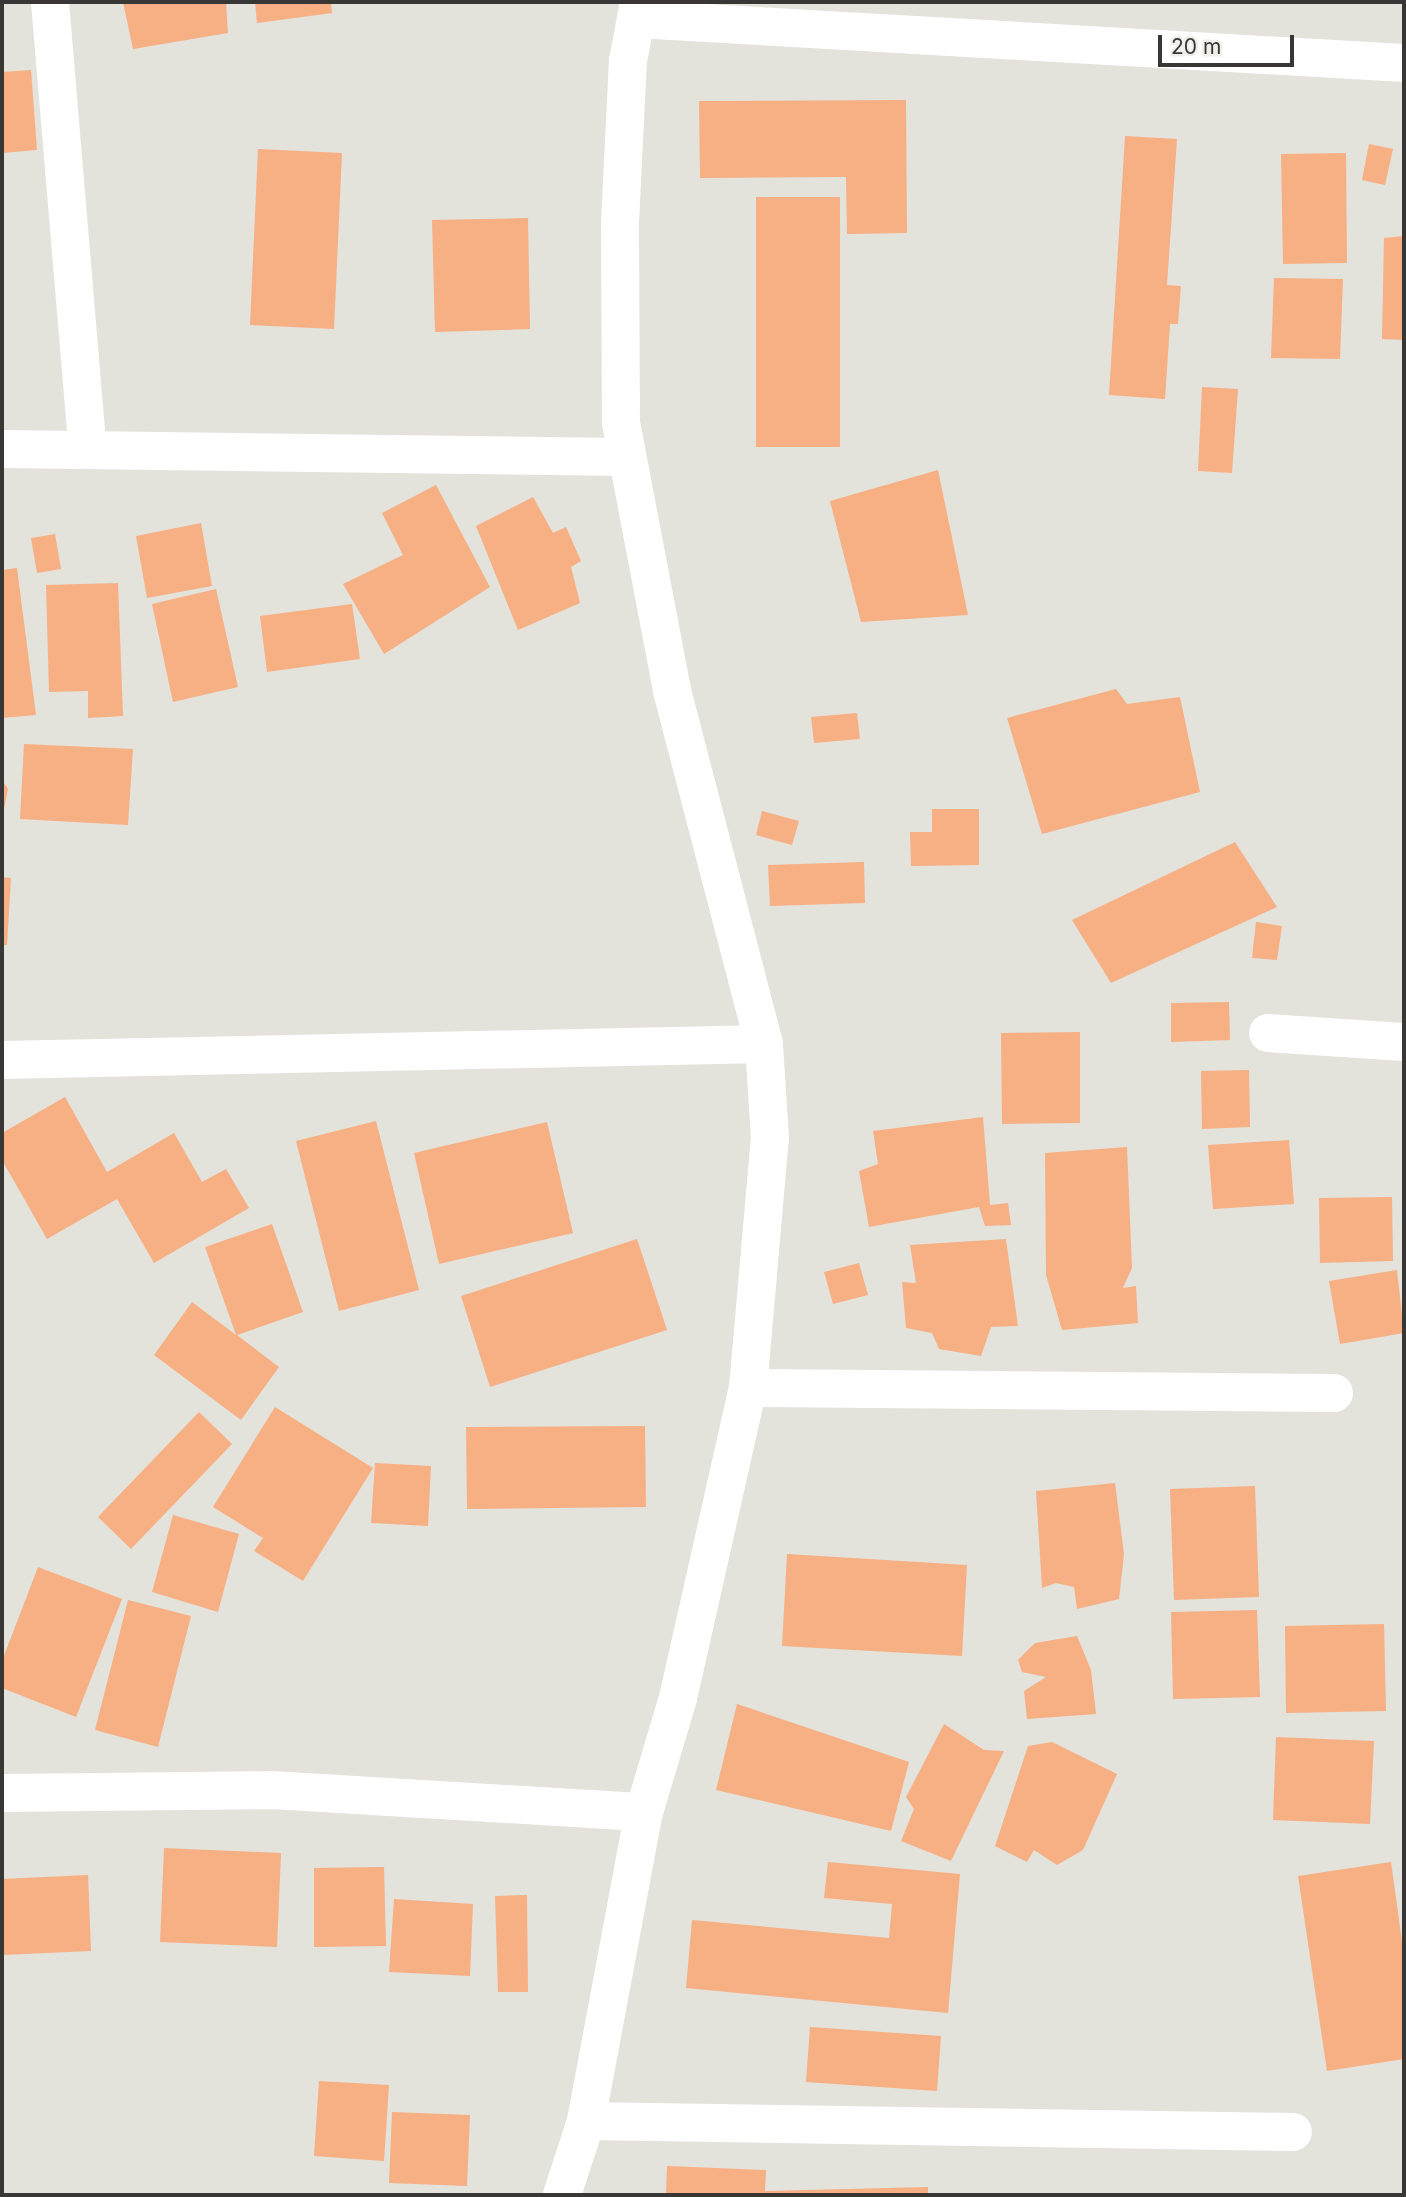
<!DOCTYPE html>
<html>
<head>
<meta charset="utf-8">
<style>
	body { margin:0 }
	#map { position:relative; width:1406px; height:2197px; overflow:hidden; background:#e3e2db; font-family:Inter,sans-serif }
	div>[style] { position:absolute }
	.building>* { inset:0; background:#f7af84 }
	.street>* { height:38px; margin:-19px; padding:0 19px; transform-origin:19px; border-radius:19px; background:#fff }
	span { translate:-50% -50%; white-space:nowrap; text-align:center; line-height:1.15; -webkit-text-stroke:6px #f0efe9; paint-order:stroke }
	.frame { position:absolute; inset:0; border:4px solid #383735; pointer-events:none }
	.scale { position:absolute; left:1158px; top:35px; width:136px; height:32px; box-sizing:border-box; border:4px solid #383735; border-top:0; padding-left:9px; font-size:21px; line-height:24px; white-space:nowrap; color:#383735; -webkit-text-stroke:5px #f0efe9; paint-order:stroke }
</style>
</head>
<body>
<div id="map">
	<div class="building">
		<i style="clip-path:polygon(123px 2px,226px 2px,228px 33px,133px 49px)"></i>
		<i style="clip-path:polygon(255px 2px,331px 2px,332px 13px,257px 23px)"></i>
		<i style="clip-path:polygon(31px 70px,37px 150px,2px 153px,2px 72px)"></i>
		<i style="clip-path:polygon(906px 100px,907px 233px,847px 234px,846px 177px,700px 178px,699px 101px)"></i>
		<i style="clip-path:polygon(1125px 136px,1177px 139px,1167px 285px,1181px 286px,1178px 324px,1170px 324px,1165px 399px,1109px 395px)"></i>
		<i style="clip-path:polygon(1369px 144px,1393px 149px,1385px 185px,1362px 180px)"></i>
		<i style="clip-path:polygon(258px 149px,342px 153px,334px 329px,250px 325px)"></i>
		<i style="clip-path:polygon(1346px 153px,1347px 263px,1283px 264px,1281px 154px)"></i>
		<i style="clip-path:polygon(756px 197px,840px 197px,840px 447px,756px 447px)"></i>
		<i style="clip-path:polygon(528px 218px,530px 329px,435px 332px,432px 220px)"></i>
		<i style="clip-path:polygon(1404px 236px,1404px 340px,1382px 339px,1384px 238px)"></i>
		<i style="clip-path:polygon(1274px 278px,1343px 279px,1340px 359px,1271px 358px)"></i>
		<i style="clip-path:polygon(1202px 387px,1238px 389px,1232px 473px,1198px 471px)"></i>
		<i style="clip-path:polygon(938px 470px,968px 615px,861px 622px,830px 501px)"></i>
		<i style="clip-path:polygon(436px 485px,490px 587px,384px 654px,343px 584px,403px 555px,382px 513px)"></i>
		<i style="clip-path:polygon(533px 497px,553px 533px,566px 527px,581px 561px,571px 567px,580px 603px,518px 630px,476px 526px)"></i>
		<i style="clip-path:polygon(201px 523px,212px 586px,147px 598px,136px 536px)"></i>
		<i style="clip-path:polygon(55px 534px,61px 569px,37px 573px,31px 538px)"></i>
		<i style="clip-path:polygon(17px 568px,36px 715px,2px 718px,2px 570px)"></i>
		<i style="clip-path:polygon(118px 583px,123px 716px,88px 718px,88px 691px,49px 692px,46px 585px)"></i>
		<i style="clip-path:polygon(216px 589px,238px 687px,173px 702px,152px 604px)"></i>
		<i style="clip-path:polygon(352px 604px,360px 659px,267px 672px,260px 616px)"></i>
		<i style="clip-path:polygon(1116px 689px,1127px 704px,1180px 697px,1200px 792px,1042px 834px,1007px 718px)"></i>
		<i style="clip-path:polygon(857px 713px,860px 739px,814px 743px,811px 717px)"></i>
		<i style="clip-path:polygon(24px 744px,133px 749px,128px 825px,20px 819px)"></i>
		<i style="clip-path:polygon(2px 780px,8px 789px,3px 814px,2px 814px)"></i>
		<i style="clip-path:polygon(932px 809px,979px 809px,979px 865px,911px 866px,910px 832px,932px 832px)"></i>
		<i style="clip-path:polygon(762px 811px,799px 821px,792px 845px,756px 835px)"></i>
		<i style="clip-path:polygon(1235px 842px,1277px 907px,1111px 983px,1072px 920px)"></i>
		<i style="clip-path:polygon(864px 862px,865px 903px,770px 906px,768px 865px)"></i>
		<i style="clip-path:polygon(2px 877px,11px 878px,7px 945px,2px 945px)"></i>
		<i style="clip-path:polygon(1256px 922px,1282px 926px,1277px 960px,1252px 958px)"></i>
		<i style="clip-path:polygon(1229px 1002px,1230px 1040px,1171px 1042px,1171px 1003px)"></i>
		<i style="clip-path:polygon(1080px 1032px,1080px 1123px,1002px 1124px,1001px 1033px)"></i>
		<i style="clip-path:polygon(1249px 1070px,1250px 1127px,1202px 1129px,1201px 1071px)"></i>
		<i style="clip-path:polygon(65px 1097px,107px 1172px,174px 1133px,202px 1182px,226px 1169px,249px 1208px,154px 1263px,117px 1199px,47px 1239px,2px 1160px,2px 1133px)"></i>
		<i style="clip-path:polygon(983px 1117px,990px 1205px,1008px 1203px,1011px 1225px,985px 1226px,979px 1207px,869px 1227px,859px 1171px,878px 1164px,873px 1131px)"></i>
		<i style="clip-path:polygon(376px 1121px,419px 1290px,339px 1311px,296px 1141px)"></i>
		<i style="clip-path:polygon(547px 1122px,573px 1233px,439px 1264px,414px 1153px)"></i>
		<i style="clip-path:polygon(1289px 1140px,1294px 1204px,1213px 1209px,1208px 1145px)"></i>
		<i style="clip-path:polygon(1127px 1147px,1132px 1268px,1123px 1288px,1136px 1286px,1138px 1323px,1062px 1330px,1046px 1275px,1045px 1153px)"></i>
		<i style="clip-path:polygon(1392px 1197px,1393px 1261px,1320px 1263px,1319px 1198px)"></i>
		<i style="clip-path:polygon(272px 1224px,303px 1312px,237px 1335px,279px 1367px,241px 1420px,154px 1355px,192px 1302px,236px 1335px,205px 1247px)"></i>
		<i style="clip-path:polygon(637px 1239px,667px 1330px,490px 1387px,461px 1296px)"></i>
		<i style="clip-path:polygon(1006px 1239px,1018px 1326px,991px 1327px,981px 1356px,939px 1349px,932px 1333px,906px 1328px,902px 1282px,916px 1283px,910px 1245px)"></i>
		<i style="clip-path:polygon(859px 1263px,868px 1295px,833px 1304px,824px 1272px)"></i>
		<i style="clip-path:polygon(1397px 1270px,1404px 1333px,1340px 1344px,1329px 1281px)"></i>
		<i style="clip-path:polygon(275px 1407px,373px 1468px,303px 1581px,254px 1551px,263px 1538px,213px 1507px)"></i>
		<i style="clip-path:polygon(199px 1412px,232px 1444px,131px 1549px,98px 1517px)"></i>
		<i style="clip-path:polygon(645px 1426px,646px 1507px,467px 1509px,466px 1427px)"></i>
		<i style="clip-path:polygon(375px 1463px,431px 1466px,428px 1526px,371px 1523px)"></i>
		<i style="clip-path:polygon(1115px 1483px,1124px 1554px,1119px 1599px,1077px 1609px,1074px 1587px,1056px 1583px,1042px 1588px,1036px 1491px)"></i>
		<i style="clip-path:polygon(1255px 1486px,1259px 1597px,1174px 1600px,1170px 1489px)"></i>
		<i style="clip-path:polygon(173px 1515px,239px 1534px,218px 1612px,152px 1592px)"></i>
		<i style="clip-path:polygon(787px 1554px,967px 1565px,962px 1656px,782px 1646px)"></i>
		<i style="clip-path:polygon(38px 1567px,122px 1599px,76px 1717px,2px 1688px,2px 1661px)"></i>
		<i style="clip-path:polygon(128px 1600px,191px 1616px,158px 1747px,95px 1730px)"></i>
		<i style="clip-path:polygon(1257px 1610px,1260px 1697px,1173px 1699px,1171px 1612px)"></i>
		<i style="clip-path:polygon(1384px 1624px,1386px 1711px,1286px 1713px,1285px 1626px)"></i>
		<i style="clip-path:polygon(1077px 1636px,1091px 1670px,1096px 1714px,1027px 1719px,1024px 1691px,1046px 1677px,1022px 1672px,1018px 1660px,1035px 1643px)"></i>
		<i style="clip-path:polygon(737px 1704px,909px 1762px,891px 1831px,716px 1790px)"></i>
		<i style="clip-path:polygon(944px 1724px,984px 1750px,1004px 1751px,951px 1861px,901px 1841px,914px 1809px,906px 1797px)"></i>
		<i style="clip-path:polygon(1276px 1737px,1374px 1741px,1370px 1824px,1273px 1820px)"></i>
		<i style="clip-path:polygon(1052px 1742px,1117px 1774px,1083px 1850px,1057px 1865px,1034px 1850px,1027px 1862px,995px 1846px,1028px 1746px)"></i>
		<i style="clip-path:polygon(164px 1848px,281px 1853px,277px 1947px,160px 1942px)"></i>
		<i style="clip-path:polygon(828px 1862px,960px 1874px,948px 2013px,686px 1988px,692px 1920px,889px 1938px,892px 1904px,824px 1898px)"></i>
		<i style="clip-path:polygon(1391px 1862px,1404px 1956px,1404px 2059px,1327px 2071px,1298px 1876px)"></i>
		<i style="clip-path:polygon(384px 1867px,386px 1946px,314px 1947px,314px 1868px)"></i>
		<i style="clip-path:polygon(88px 1875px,91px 1951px,2px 1955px,2px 1879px)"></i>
		<i style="clip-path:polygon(527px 1895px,528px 1992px,498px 1992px,495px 1896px)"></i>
		<i style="clip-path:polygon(394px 1899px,473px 1904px,470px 1976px,389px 1972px)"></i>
		<i style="clip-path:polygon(810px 2027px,941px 2036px,937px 2091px,806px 2082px)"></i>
		<i style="clip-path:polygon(319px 2081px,389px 2085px,384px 2161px,314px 2156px)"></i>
		<i style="clip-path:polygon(392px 2112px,470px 2115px,467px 2186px,389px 2183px)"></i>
		<i style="clip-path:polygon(667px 2166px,766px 2170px,765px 2191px,928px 2187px,928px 2195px,666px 2195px)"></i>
	</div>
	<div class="street">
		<i style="left:50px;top:2px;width:447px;rotate:85.2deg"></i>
		<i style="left:636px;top:19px;width:769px;rotate:3.28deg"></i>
		<i style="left:2px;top:449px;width:625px;rotate:0.73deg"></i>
		<i style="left:1268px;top:1033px;width:136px;rotate:3.8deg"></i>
		<i style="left:2px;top:1060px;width:762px;rotate:-1.2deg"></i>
		<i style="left:748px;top:1388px;width:586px;rotate:0.49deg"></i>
		<i style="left:2px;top:1793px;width:269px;rotate:-0.6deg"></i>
		<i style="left:271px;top:1790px;width:374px;rotate:3.4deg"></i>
		<i style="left:586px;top:2121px;width:707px;rotate:0.89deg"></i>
		<i style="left:562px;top:2195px;width:78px;rotate:-72deg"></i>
		<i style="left:586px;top:2121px;width:314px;rotate:-79.4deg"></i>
		<i style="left:644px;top:1812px;width:119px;rotate:-73.4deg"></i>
		<i style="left:678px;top:1698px;width:318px;rotate:-77.3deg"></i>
		<i style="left:748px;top:1388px;width:251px;rotate:-85deg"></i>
		<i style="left:770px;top:1138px;width:94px;rotate:-93.7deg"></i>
		<i style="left:764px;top:1044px;width:366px;rotate:-104.6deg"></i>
		<i style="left:672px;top:690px;width:272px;rotate:-100.8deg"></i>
		<i style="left:621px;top:423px;width:200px;rotate:-90.3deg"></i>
		<i style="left:620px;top:223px;width:162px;rotate:-87.2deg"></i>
		<i style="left:628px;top:61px;width:60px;rotate:-79.4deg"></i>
	</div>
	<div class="frame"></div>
	<div class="scale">20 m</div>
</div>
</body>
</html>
